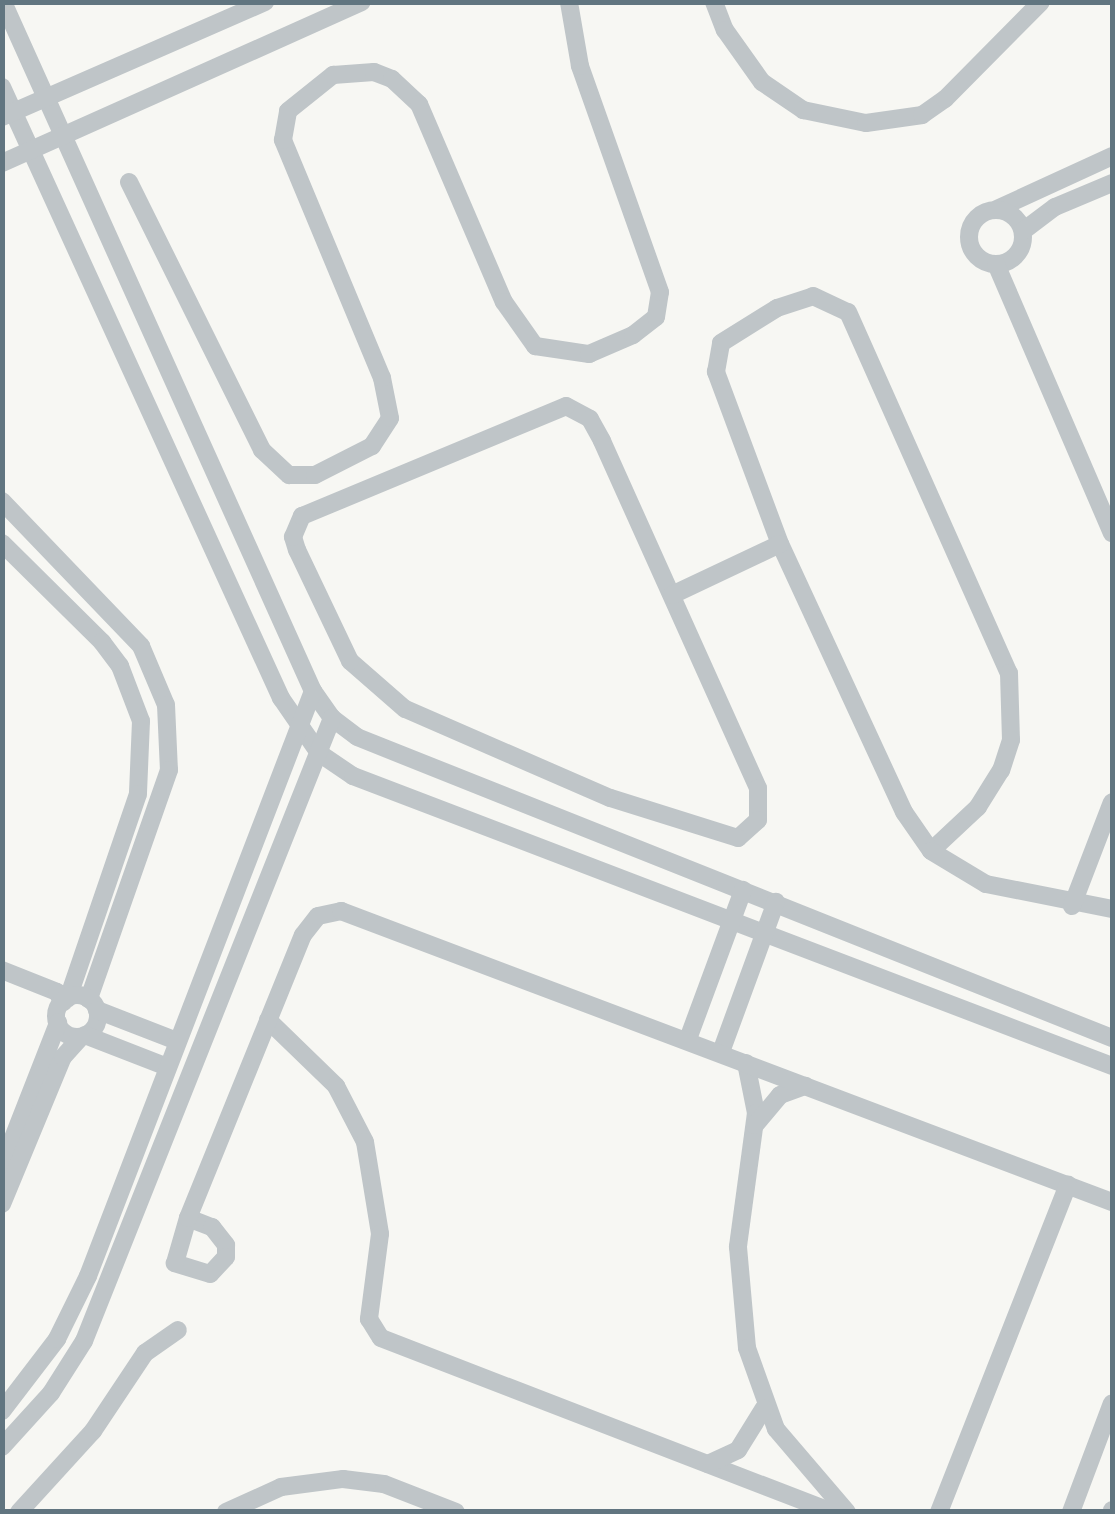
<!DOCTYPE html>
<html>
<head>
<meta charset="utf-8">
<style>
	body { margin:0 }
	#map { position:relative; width:1115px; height:1514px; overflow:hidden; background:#f7f7f3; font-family:"Nunito Sans",sans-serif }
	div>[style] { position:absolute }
	.minor>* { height:18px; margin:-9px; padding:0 9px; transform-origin:9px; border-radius:9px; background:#bfc5c8 }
	.minor>.ring { margin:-9px; padding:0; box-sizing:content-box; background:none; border:18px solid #bfc5c8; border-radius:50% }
	span { translate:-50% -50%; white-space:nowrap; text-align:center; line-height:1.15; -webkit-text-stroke:10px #fff; paint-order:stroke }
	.frame { position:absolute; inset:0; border:5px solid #617580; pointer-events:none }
</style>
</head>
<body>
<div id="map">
	<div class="minor">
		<i style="left:3px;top:2px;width:756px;rotate:65.78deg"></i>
		<i style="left:313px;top:691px;width:33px;rotate:55deg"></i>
		<i style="left:332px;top:718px;width:31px;rotate:37deg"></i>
		<i style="left:357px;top:737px;width:813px;rotate:21.74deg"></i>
		<i style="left:714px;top:2px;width:30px;rotate:69deg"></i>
		<i style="left:725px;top:30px;width:64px;rotate:54.6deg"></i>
		<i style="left:762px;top:82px;width:50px;rotate:34.3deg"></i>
		<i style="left:803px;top:110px;width:64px;rotate:11.7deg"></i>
		<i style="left:866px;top:123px;width:57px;rotate:-8.1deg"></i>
		<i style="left:922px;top:115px;width:28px;rotate:-35deg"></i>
		<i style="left:945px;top:99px;width:136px;rotate:-45.3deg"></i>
		<i style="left:2px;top:87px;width:672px;rotate:65.46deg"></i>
		<i style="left:281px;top:698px;width:67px;rotate:55.4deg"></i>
		<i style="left:319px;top:753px;width:41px;rotate:34.1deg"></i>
		<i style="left:353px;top:776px;width:813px;rotate:20.91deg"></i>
		<i style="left:2px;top:117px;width:287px;rotate:-23.6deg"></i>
		<i style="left:2px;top:163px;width:394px;rotate:-24.1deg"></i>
		<i style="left:129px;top:182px;width:299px;rotate:63.6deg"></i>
		<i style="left:262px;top:450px;width:37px;rotate:43deg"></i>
		<i style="left:289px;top:475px;width:26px"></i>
		<i style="left:315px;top:475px;width:64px;rotate:-27deg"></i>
		<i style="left:372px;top:446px;width:33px;rotate:-57deg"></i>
		<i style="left:390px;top:418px;width:41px;rotate:-101.3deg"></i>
		<i style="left:382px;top:378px;width:258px;rotate:-112.6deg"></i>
		<i style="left:283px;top:140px;width:29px;rotate:-80deg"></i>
		<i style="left:288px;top:111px;width:58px;rotate:-38.7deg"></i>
		<i style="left:333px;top:75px;width:41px;rotate:-4.2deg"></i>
		<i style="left:374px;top:72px;width:19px;rotate:21deg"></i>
		<i style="left:392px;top:79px;width:37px;rotate:43deg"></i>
		<i style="left:419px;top:104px;width:215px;rotate:66.8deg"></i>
		<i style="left:504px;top:302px;width:54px;rotate:54.8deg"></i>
		<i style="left:535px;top:346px;width:55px;rotate:8.4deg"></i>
		<i style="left:589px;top:354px;width:48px;rotate:-23.4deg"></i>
		<i style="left:633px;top:335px;width:29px;rotate:-38deg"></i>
		<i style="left:656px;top:317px;width:25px;rotate:-81deg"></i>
		<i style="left:660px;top:292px;width:240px;rotate:-109.5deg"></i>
		<i style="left:580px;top:66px;width:65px;rotate:-99.8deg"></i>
		<i style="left:997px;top:209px;width:127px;rotate:-24.7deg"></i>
		<i class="ring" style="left:969px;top:210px;width:36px;height:36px"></i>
		<i style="left:1023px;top:231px;width:40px;rotate:-37deg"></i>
		<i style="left:1055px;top:207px;width:62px;rotate:-22.8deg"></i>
		<i style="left:996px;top:264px;width:293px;rotate:66.7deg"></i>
		<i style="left:813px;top:296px;width:38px;rotate:25deg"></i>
		<i style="left:848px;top:312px;width:395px;rotate:66deg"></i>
		<i style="left:1009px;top:673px;width:67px;rotate:88.3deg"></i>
		<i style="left:1011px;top:740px;width:32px;rotate:108deg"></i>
		<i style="left:1001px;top:770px;width:44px;rotate:121.9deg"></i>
		<i style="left:978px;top:807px;width:64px;rotate:136.9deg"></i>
		<i style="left:931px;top:851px;width:47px;rotate:-124.7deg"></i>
		<i style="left:904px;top:812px;width:295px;rotate:-114.8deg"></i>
		<i style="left:780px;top:544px;width:184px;rotate:-110.4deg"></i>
		<i style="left:716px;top:372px;width:29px;rotate:-80deg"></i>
		<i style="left:721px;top:343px;width:66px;rotate:-32deg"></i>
		<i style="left:777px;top:308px;width:38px;rotate:-18deg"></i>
		<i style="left:566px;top:406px;width:27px;rotate:28deg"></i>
		<i style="left:590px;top:419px;width:25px;rotate:61deg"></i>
		<i style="left:602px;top:441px;width:380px;rotate:65.8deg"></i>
		<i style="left:758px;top:788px;width:32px;rotate:90deg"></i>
		<i style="left:758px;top:820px;width:27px;rotate:138deg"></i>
		<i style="left:738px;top:838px;width:134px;rotate:-162.6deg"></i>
		<i style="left:610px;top:798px;width:223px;rotate:-156.5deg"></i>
		<i style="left:405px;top:709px;width:73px;rotate:-138.9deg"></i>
		<i style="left:350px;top:661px;width:123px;rotate:-115.5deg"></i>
		<i style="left:297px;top:550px;width:14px;rotate:-107deg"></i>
		<i style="left:293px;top:537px;width:23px;rotate:-67deg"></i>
		<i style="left:302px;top:516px;width:286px;rotate:-22.6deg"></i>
		<i style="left:2px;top:501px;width:201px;rotate:46.2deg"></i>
		<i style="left:141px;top:646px;width:64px;rotate:67deg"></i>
		<i style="left:166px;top:705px;width:65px;rotate:87.4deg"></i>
		<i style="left:169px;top:770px;width:243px;rotate:109.3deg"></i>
		<i style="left:2px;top:543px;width:141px;rotate:44.7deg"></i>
		<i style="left:102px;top:642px;width:30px;rotate:53deg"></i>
		<i style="left:120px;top:666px;width:59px;rotate:69.1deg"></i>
		<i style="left:141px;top:721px;width:73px;rotate:92.4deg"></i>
		<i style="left:138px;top:794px;width:216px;rotate:108.9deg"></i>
		<i style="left:672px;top:595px;width:119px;rotate:-25.3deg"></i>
		<i style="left:931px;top:851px;width:64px;rotate:31deg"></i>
		<i style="left:986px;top:884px;width:128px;rotate:11.2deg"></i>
		<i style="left:1072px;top:906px;width:111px;rotate:-69deg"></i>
		<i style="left:2px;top:970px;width:59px;rotate:21.8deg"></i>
		<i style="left:57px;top:992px;width:12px;rotate:59deg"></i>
		<i class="ring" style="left:56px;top:995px;width:24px;height:24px"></i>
		<i style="left:97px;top:1010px;width:86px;rotate:21.2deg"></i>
		<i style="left:268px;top:1020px;width:95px;rotate:44.1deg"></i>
		<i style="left:336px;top:1086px;width:63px;rotate:62.6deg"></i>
		<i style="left:365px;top:1142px;width:93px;rotate:80.7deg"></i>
		<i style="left:380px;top:1234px;width:86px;rotate:97.4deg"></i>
		<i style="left:369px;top:1319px;width:22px;rotate:58deg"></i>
		<i style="left:381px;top:1338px;width:484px;rotate:21.1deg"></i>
		<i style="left:85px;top:1035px;width:88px;rotate:21.3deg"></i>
		<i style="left:688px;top:1039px;width:159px;rotate:-69.7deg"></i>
		<i style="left:721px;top:1052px;width:160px;rotate:-69.9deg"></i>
		<i style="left:746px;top:1063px;width:51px;rotate:78.7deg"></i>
		<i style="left:756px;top:1113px;width:135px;rotate:97.7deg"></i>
		<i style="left:738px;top:1247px;width:101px;rotate:84.9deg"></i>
		<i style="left:747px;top:1348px;width:86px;rotate:70.3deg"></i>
		<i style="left:776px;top:1429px;width:109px;rotate:49.5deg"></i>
		<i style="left:755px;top:1125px;width:39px;rotate:-50deg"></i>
		<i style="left:780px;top:1095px;width:27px;rotate:-20deg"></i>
		<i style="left:2px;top:1166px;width:154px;rotate:-68.6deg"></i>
		<i style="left:2px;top:1204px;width:159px;rotate:-67.5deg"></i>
		<i style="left:63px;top:1057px;width:27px;rotate:-48deg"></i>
		<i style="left:188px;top:1218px;width:26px;rotate:21deg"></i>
		<i style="left:212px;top:1227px;width:23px;rotate:52deg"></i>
		<i style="left:226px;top:1245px;width:12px;rotate:90deg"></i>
		<i style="left:226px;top:1257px;width:23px;rotate:133deg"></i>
		<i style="left:210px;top:1274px;width:37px;rotate:-163deg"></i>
		<i style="left:175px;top:1263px;width:47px;rotate:-73.9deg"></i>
		<i style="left:188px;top:1218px;width:305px;rotate:-67.9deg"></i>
		<i style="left:303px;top:935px;width:24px;rotate:-52deg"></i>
		<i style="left:318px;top:916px;width:24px;rotate:-12deg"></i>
		<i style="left:341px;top:911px;width:824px;rotate:20.68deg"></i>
		<i style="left:2px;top:1411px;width:91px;rotate:-52.6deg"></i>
		<i style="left:57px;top:1339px;width:70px;rotate:-63.8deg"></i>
		<i style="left:88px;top:1276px;width:627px;rotate:-68.96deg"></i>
		<i style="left:2px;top:1447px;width:73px;rotate:-47.8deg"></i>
		<i style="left:51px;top:1393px;width:62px;rotate:-57.6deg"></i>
		<i style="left:84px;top:1341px;width:671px;rotate:-68.29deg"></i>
		<i style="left:708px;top:1464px;width:33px;rotate:-25deg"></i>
		<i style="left:738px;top:1450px;width:49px;rotate:-58.2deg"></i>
		<i style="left:19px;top:1512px;width:110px;rotate:-47.6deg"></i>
		<i style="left:93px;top:1431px;width:94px;rotate:-56.3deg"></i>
		<i style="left:145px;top:1353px;width:40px;rotate:-34.9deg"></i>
		<i style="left:226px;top:1512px;width:60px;rotate:-24.4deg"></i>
		<i style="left:281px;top:1487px;width:63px;rotate:-7.4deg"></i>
		<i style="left:343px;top:1479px;width:41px;rotate:7deg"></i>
		<i style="left:384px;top:1484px;width:77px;rotate:21.3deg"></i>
		<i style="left:939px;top:1512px;width:352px;rotate:-68.5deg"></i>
		<i style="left:1071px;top:1512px;width:116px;rotate:-69.4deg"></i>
		<i style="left:1112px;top:1512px;width:2px;rotate:-90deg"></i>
	</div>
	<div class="frame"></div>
</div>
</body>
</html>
